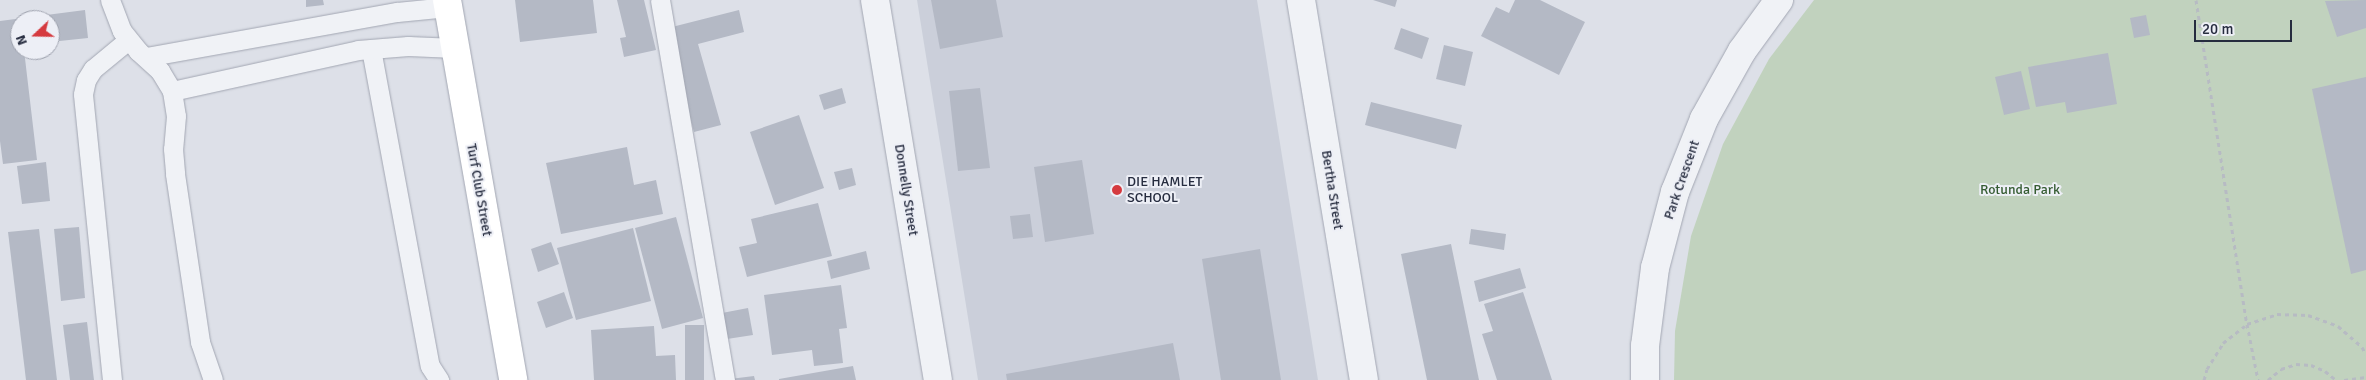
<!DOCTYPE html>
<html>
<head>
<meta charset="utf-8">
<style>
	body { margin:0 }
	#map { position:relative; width:2366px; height:380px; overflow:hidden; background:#dde0e8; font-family:Signika,sans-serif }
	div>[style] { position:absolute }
	.built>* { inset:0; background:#cbcfda }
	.green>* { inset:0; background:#c1d2be }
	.building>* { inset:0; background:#b4b9c5 }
	.path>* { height:3px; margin-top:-1.5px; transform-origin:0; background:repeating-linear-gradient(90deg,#b7bbc3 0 4px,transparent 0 8px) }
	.roads { filter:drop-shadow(0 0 1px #a2a6b2) drop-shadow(0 0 1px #a2a6b2) }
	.service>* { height:19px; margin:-9.5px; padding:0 9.5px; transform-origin:9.5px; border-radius:9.5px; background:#f0f2f6 }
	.minor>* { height:28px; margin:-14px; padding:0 14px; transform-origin:14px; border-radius:14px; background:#f0f2f6 }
	.secondary>* { height:28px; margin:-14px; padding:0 14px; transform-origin:14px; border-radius:14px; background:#fff }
	.dots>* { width:14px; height:14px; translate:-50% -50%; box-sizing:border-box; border:2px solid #edeff6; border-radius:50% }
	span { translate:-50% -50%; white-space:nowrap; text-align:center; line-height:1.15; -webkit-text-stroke:4px #edeff6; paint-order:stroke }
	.street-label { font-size:14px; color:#262c3f }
	.poi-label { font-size:14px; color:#262c3f }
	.left { translate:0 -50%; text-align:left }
	.park-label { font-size:14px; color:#355c32 }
	.north { position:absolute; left:10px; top:10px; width:50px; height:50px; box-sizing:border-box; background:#edeff6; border:1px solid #9da1ad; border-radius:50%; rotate:249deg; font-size:14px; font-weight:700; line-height:20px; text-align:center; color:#262c3f }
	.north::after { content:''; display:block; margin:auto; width:18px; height:22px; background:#d53a3f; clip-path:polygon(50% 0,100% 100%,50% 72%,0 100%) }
	.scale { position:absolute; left:2194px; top:20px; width:98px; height:22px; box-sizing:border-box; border:2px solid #262c3f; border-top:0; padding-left:6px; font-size:15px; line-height:18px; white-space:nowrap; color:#262c3f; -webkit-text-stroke:4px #edeff6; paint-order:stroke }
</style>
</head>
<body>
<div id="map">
	<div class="built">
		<i style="clip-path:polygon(917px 0,1257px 0,1318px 380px,978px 380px)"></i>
	</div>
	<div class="green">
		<i style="clip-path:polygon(1814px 0,2366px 0,2366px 380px,1674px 380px,1675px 331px,1691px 236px,1723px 144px,1769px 59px)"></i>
	</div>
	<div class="building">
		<i style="clip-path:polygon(306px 0,323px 0,324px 5px,306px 7px)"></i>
		<i style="clip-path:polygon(515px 0,593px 0,597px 33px,520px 42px)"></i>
		<i style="clip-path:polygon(617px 0,644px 0,656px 50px,624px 57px,620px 38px,626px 37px)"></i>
		<i style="clip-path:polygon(931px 0,996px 0,1003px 37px,940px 49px)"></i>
		<i style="clip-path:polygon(1373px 0,1397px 0,1395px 7px)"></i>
		<i style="clip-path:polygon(1515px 0,1540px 0,1585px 22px,1559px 75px,1481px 36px,1496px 7px,1509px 13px)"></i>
		<i style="clip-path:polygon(2366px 0,2366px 28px,2337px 37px,2325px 1px)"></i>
		<i style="clip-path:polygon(85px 10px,88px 38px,50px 42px,50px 20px,20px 20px,20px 50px,24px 50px,37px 160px,3px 164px,0 141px,0 21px)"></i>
		<i style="clip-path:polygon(739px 10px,744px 32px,698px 44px,721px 125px,694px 132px,672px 51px,678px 50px,672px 27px)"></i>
		<i style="clip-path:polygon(2146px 15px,2150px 35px,2134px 38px,2130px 18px)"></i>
		<i style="clip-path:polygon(1401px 28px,1429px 38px,1422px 59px,1394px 49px)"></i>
		<i style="clip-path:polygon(1444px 45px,1473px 52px,1465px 86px,1436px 79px)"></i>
		<i style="clip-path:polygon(2108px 53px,2117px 104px,2067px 113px,2065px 102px,2036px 107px,2028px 67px)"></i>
		<i style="clip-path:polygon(2021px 71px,2030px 109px,2004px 115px,1995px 77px)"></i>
		<i style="clip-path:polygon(2366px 77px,2366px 270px,2351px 274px,2312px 89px)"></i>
		<i style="clip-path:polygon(842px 88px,846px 103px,824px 110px,819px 95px)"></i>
		<i style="clip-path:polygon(980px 88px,990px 168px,958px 171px,949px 91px)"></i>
		<i style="clip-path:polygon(1371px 102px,1462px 125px,1456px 149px,1365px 125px)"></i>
		<i style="clip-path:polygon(799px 115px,824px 188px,775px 205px,750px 132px)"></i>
		<i style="clip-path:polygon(627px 147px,634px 185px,656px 180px,663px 214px,561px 234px,546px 163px)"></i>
		<i style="clip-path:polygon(1082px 160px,1094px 234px,1045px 242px,1034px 167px)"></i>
		<i style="clip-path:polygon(46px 162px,50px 201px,22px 204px,17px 166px)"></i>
		<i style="clip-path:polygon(852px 168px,856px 185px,839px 190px,834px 172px)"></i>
		<i style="clip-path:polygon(818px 203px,832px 256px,747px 277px,739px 247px,757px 243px,751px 219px)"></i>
		<i style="clip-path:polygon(1030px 214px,1033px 237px,1013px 239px,1010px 216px)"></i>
		<i style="clip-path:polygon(676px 217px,703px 318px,662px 329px,635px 228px)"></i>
		<i style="clip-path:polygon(79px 227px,85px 298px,61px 301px,54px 229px)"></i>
		<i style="clip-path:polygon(633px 228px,651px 301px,576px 320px,557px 248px)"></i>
		<i style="clip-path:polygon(39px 229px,57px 380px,26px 380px,8px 232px)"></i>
		<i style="clip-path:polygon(1471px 229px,1506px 234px,1504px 250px,1469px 244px)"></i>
		<i style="clip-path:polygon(551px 242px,559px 264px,538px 272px,531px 249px)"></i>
		<i style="clip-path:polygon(1451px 244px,1479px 380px,1427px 380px,1401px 254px)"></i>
		<i style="clip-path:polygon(1260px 249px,1281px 380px,1221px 380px,1202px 259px)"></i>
		<i style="clip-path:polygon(866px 251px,870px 269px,831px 279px,827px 261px)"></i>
		<i style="clip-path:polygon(1520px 268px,1526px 288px,1479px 302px,1474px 281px)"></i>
		<i style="clip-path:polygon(841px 285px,847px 328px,839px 329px,843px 363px,814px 366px,812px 350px,772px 355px,764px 295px)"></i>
		<i style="clip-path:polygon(564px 292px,573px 318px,546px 328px,537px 302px)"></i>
		<i style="clip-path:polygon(1523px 292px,1552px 380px,1497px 380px,1482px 334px,1493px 331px,1484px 304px)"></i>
		<i style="clip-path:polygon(748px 308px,753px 335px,727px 339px,722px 313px)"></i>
		<i style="clip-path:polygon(87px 322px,94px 380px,70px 380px,63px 325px)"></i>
		<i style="clip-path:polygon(685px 325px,704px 325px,704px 380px,685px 380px)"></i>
		<i style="clip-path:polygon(654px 326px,656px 356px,675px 355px,676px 380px,594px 380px,591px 330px)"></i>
		<i style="clip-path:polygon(1173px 343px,1180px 380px,1007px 380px,1006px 374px)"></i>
		<i style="clip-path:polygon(853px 366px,856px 380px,779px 380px,779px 379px)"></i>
		<i style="clip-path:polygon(754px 376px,755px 380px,730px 380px,730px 379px)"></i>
	</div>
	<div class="path">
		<i style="left:2196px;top:0;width:328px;rotate:81.1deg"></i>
		<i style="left:2247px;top:324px;width:57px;rotate:78.9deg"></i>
		<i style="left:2204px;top:380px;width:11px;rotate:-75deg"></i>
		<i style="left:2207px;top:369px;width:31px;rotate:-58deg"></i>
		<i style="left:2223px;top:343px;width:31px;rotate:-38deg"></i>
		<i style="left:2247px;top:324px;width:32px;rotate:-18deg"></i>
		<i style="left:2277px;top:314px;width:31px;rotate:2deg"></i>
		<i style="left:2308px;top:315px;width:32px;rotate:20deg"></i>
		<i style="left:2338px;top:326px;width:32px;rotate:41deg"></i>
		<i style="left:2362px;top:347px;width:8px;rotate:60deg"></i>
		<i style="left:2268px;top:380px;width:17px;rotate:-40deg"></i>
		<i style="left:2281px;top:369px;width:16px;rotate:-18deg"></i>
		<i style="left:2296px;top:364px;width:15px;rotate:4deg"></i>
		<i style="left:2311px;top:365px;width:15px;rotate:23deg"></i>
		<i style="left:2325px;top:371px;width:14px;rotate:39deg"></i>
		<i style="left:2344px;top:380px;width:22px;rotate:-8deg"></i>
	</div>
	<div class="roads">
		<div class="service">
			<i style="left:110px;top:0;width:33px;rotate:69deg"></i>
			<i style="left:122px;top:31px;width:26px;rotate:51deg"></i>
			<i style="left:138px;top:51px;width:30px;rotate:42deg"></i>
			<i style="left:160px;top:71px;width:23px;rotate:59deg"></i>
			<i style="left:172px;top:91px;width:25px;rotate:81deg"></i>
			<i style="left:176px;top:116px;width:33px;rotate:95deg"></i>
			<i style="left:173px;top:149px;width:25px;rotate:85deg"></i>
			<i style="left:175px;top:174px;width:170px;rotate:81.5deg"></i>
			<i style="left:200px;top:342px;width:40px;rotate:71.1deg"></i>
			<i style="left:660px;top:0;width:386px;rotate:80.3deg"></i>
			<i style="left:371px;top:49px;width:322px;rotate:79.5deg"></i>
			<i style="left:430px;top:366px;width:17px;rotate:57deg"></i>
			<i style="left:146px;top:57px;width:255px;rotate:-10.2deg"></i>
			<i style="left:397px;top:12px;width:51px;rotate:-5.6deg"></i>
			<i style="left:172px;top:91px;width:190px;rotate:-12.4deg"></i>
			<i style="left:358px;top:50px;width:50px;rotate:-4.6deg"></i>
			<i style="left:408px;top:46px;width:47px;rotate:2.4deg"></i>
			<i style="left:112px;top:380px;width:287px;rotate:-95.8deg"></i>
			<i style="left:83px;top:94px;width:14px;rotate:-78deg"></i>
			<i style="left:86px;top:80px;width:13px;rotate:-58deg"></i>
			<i style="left:93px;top:69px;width:45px;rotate:-39.6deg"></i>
		</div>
		<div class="minor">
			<i style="left:875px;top:0;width:385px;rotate:80.6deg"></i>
			<i style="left:1301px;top:0;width:385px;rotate:80.6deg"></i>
			<i style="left:1645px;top:380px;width:34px;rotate:-90deg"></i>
			<i style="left:1645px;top:346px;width:79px;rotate:-82.7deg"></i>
			<i style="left:1655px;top:268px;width:79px;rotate:-75.3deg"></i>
			<i style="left:1675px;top:192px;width:79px;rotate:-68.3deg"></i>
			<i style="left:1704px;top:119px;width:78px;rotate:-60.8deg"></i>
			<i style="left:1742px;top:51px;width:63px;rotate:-54deg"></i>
		</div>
		<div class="secondary">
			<i style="left:447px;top:0;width:386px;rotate:80.1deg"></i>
		</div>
	</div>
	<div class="dots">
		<i style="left:1117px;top:190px;background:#d53a3f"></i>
	</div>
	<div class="street-label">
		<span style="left:1682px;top:180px;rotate:-71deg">Park Crescent</span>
		<span style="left:479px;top:190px;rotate:80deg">Turf Club Street</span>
		<span style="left:906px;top:190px;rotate:81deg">Donnelly Street</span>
		<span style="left:1332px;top:190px;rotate:81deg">Bertha Street</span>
	</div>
	<div class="poi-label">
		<span class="left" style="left:1127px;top:190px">DIE HAMLET<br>SCHOOL</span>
	</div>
	<div class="park-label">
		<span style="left:2020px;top:190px">Rotunda Park</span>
	</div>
	<div class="north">N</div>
	<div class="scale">20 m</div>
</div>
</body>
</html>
